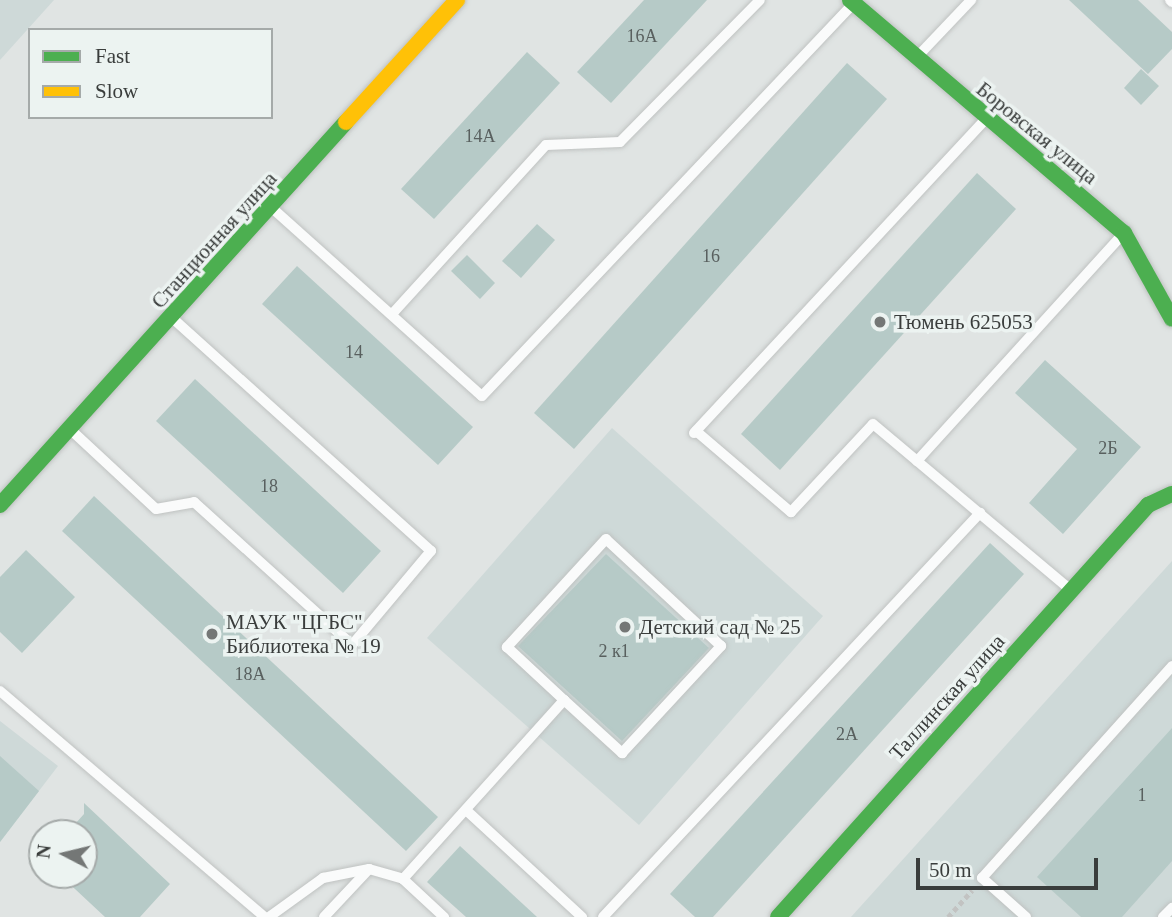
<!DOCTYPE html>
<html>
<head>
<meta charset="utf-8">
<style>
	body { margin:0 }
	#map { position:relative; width:1172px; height:917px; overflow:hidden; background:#e0e4e3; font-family:Georgia,serif }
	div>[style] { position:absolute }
	.built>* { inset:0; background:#ced9d8 }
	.building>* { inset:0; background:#b6cac7 }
	.path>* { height:4.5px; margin-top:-2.25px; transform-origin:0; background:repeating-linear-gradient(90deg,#c2c3c2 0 5px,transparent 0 8.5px) }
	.roads { filter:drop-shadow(0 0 2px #bfc2c1) drop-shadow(0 0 2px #bfc2c1) }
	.lane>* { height:10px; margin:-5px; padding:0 5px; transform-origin:5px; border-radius:5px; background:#fafbfb }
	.fast>* { height:16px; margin:-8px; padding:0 8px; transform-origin:8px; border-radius:8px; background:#4caf50 }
	.slow>* { height:16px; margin:-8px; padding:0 8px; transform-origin:8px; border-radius:8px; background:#ffc107 }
	.dots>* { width:19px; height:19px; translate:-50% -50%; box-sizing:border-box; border:4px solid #ecf3f1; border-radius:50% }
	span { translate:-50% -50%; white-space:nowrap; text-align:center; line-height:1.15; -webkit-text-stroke:7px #ecf3f1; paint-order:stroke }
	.number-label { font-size:18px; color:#59605f }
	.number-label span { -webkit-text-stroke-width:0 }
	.street-label { font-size:21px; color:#3a3d3c }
	.poi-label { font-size:21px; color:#3a3d3c }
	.left { translate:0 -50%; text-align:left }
	.legend { position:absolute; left:28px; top:28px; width:245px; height:91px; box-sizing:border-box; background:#ecf3f1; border:2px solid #a5aaa9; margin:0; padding:9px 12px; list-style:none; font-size:21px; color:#3a3d3c }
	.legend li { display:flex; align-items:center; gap:14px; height:35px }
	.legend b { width:35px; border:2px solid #a5aaa9 }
	.north { position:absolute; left:28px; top:819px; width:70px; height:70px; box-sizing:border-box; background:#ecf3f1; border:2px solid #a5aaa9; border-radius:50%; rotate:277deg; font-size:19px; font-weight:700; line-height:28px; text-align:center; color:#3a3d3c }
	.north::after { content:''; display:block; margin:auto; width:24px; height:32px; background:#747776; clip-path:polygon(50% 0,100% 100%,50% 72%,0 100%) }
	.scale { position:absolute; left:916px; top:858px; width:182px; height:32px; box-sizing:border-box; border:4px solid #3a3d3c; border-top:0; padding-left:9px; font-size:21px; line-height:24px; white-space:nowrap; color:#3a3d3c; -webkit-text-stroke:5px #ecf3f1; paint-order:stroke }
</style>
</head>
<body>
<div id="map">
	<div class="built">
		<i style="clip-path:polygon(0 0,54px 0,0 60px)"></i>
		<i style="clip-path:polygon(612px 428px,823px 616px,639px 825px,427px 638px)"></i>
		<i style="clip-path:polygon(1172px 561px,1172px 917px,851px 917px)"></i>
		<i style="clip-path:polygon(0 721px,58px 766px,0 842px)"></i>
	</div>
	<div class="building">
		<i style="clip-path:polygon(644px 0,707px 0,611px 103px,577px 72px)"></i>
		<i style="clip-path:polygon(1069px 0,1138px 0,1172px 32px,1172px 49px,1148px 74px)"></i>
		<i style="clip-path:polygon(527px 52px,560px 83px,434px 219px,401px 189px)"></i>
		<i style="clip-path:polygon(847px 63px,887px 99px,574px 449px,534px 413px)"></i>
		<i style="clip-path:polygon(1141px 69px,1159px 86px,1141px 105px,1124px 88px)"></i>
		<i style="clip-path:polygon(977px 173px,1016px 209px,780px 470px,741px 434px)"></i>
		<i style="clip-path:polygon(537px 224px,555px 240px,521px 278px,502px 261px)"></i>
		<i style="clip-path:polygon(467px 255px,495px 283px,480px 299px,451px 271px)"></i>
		<i style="clip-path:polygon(297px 266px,473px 427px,438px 465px,262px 304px)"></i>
		<i style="clip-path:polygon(1045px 360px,1141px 447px,1063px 534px,1029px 503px,1077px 449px,1015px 393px)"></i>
		<i style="clip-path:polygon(195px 379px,381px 551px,343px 593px,156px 421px)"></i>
		<i style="clip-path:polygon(94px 496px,438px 817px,406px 851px,62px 531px)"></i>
		<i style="clip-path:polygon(990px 543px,1024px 574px,713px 917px,695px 917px,670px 894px)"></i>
		<i style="clip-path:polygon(26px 550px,75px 597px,22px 653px,0 632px,0 577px)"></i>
		<i style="clip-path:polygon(606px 554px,709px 648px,622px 741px,518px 646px)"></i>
		<i style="clip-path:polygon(1172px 728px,1172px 861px,1122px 917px,1081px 917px,1037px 877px)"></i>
		<i style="clip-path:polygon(0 756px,39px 791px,0 842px)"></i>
		<i style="clip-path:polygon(84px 803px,170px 884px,140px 917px,105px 917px,60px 875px,84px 875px,84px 833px,67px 833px,84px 814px)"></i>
		<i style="clip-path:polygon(460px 846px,537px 917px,466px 917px,427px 882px)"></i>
	</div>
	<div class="path">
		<i style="left:948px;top:917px;width:36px;rotate:-48deg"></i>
	</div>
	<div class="roads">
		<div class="lane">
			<i style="left:1170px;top:0;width:3px;rotate:45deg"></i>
			<i style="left:917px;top:57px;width:79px;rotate:-46.5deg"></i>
			<i style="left:271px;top:207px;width:283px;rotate:41.9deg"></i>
			<i style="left:482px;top:396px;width:540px;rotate:-46.58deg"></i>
			<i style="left:393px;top:313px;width:227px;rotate:-47.7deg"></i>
			<i style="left:546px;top:145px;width:74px;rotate:-2.3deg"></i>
			<i style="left:620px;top:142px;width:199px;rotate:-45.4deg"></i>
			<i style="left:71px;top:430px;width:116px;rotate:42.9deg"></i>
			<i style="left:156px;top:509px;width:39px;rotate:-10deg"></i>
			<i style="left:194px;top:502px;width:213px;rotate:42.1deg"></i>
			<i style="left:352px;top:645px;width:123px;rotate:-50deg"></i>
			<i style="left:431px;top:551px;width:347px;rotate:-138deg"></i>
			<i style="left:696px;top:431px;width:125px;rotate:40.5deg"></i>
			<i style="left:791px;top:512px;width:120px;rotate:-47deg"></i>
			<i style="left:873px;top:424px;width:258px;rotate:40deg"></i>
			<i style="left:694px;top:433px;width:429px;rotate:-47.1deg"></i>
			<i style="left:917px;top:461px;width:305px;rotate:-47.8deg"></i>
			<i style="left:0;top:691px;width:348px;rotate:40.5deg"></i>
			<i style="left:466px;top:810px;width:158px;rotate:42.7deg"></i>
			<i style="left:403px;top:879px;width:241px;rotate:-48deg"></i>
			<i style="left:564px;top:700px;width:79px;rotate:42.4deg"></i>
			<i style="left:622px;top:753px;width:146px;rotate:-47.2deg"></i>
			<i style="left:721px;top:646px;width:157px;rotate:-137.1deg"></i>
			<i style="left:606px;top:539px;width:147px;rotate:132.5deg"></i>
			<i style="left:507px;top:647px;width:78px;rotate:42.9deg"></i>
			<i style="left:269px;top:917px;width:67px;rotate:-35.8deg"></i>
			<i style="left:323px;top:878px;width:47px;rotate:-11.1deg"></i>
			<i style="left:369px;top:869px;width:35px;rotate:16deg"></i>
			<i style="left:403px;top:879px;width:56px;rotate:42.8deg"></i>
			<i style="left:324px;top:917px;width:66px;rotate:-46.8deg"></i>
			<i style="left:603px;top:917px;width:553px;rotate:-46.98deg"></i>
			<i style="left:1026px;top:917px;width:59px;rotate:-138.4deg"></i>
			<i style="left:982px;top:878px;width:285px;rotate:-48.1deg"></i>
			<i style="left:1163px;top:917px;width:13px;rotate:-45deg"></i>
		</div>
		<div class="fast">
			<i style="left:850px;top:0;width:360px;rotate:40.4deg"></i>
			<i style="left:1124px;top:233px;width:98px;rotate:60.8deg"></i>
			<i style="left:0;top:505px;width:516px;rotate:-47.91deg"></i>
			<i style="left:778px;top:917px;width:554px;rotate:-48.07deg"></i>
			<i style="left:1148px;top:505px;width:26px;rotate:-25deg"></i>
		</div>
		<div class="slow">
			<i style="left:346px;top:122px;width:165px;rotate:-47.7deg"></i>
		</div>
	</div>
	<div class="dots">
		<i style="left:880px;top:322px;background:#747776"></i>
		<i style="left:625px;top:627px;background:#747776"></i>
		<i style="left:212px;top:634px;background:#747776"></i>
	</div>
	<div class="number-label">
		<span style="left:642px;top:36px">16А</span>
		<span style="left:480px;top:136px">14А</span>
		<span style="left:711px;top:256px">16</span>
		<span style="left:354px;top:352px">14</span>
		<span style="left:1108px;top:448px">2Б</span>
		<span style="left:269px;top:486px">18</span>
		<span style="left:614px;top:651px">2 к1</span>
		<span style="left:250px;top:674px">18А</span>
		<span style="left:847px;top:734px">2А</span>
		<span style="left:1142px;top:795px">1</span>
	</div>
	<div class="street-label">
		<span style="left:1037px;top:133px;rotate:39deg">Боровская улица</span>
		<span style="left:214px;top:240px;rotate:-48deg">Станционная улица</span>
		<span style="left:947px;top:697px;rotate:-48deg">Таллинская улица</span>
	</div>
	<div class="poi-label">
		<span class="left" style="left:894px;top:322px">Тюмень 625053</span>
		<span class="left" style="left:226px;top:634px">МАУК "ЦГБС"<br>Библиотека № 19</span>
		<span class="left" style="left:639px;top:627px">Детский сад № 25</span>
	</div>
	<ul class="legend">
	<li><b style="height:9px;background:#4caf50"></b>Fast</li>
	<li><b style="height:9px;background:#ffc107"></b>Slow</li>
	</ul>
	<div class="north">N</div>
	<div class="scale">50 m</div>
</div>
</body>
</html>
